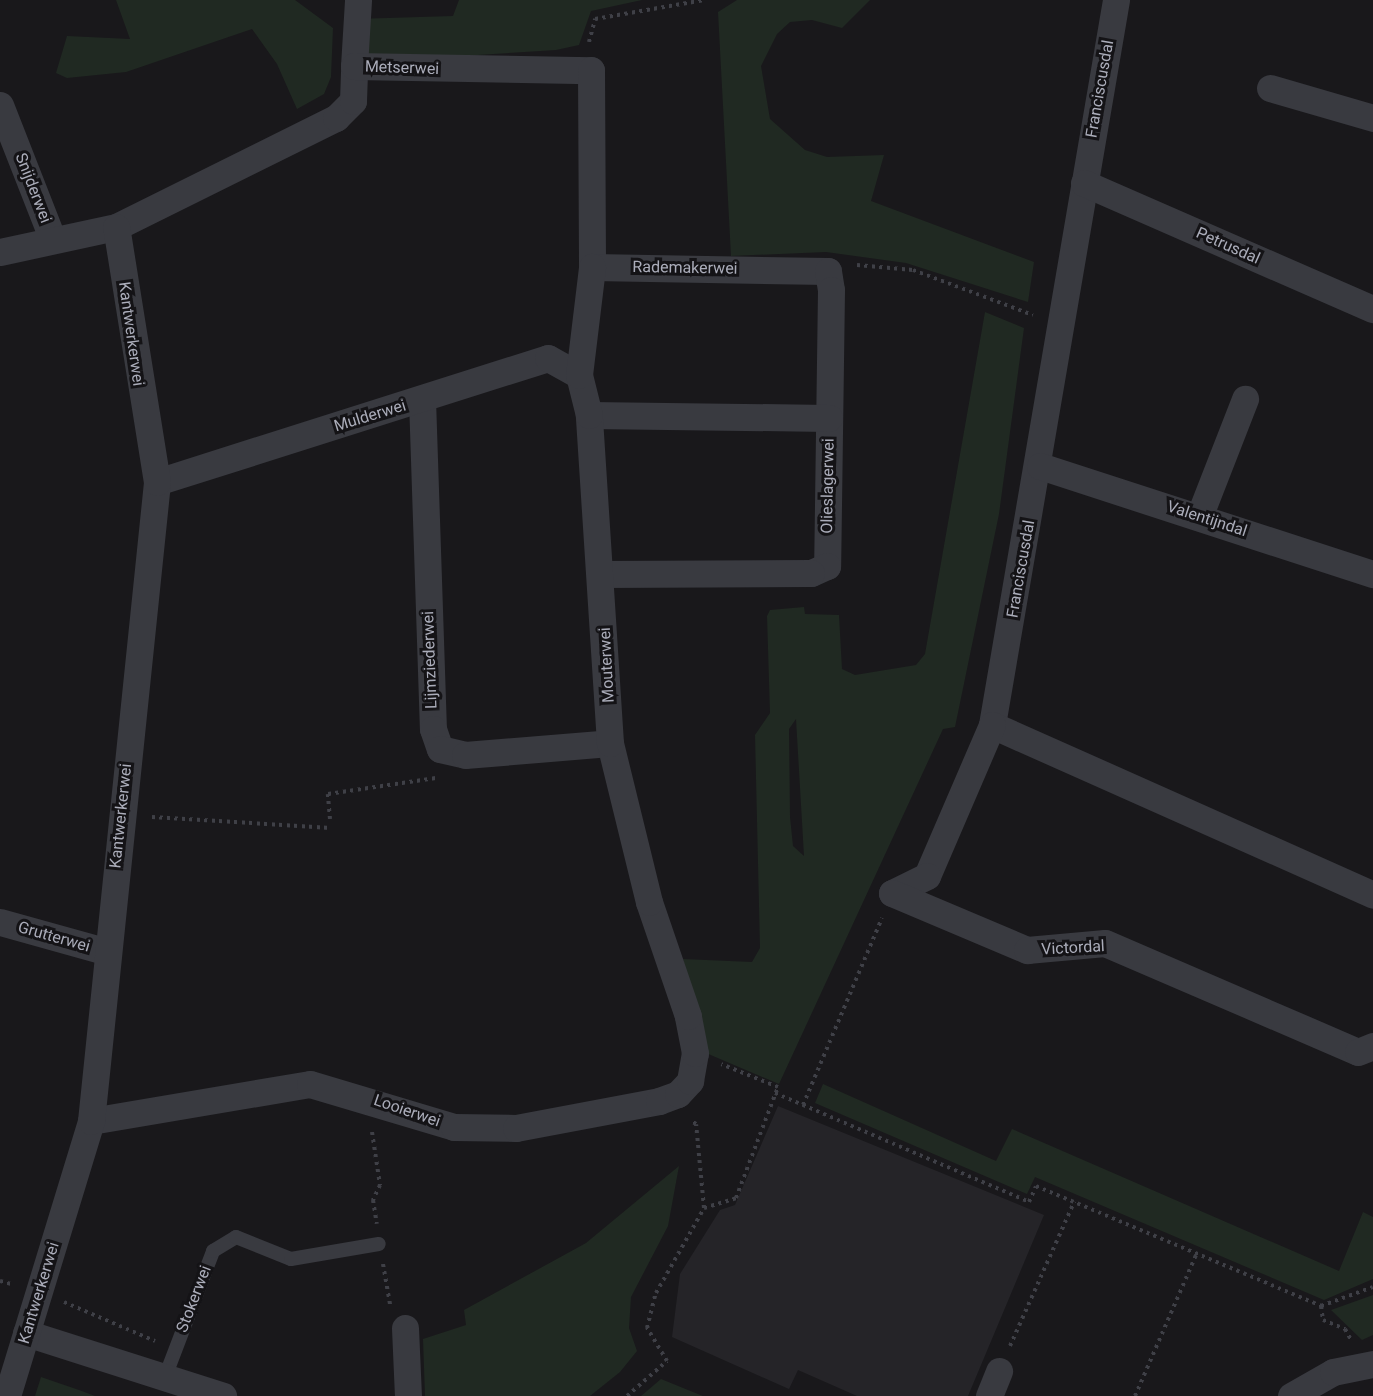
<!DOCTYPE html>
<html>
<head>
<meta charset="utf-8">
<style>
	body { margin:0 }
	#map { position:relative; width:1373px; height:1396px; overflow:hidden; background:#19181b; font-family:Roboto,sans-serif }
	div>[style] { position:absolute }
	.built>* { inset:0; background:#252428 }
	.green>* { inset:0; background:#202922 }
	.path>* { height:4px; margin-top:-2px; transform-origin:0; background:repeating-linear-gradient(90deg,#3f4047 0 3px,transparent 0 7.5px) }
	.lane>* { height:14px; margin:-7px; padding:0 7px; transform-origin:7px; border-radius:7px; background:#393a40 }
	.street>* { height:27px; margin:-13.5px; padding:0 13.5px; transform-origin:13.5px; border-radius:13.5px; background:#393a40 }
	span { translate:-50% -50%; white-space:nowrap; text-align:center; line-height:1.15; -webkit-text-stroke:6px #141316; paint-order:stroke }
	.street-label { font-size:16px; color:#abadba }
</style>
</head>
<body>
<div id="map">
	<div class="built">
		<i style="clip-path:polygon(778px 1106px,1044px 1215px,968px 1396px,857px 1396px,798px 1370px,789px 1389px,672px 1337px,680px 1274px,720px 1210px,735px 1205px)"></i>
	</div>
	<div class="green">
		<i style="clip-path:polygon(116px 0,295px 0,333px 28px,331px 77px,324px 94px,297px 109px,277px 64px,252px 29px,126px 72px,67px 78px,56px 73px,67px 36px,130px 39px)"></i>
		<i style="clip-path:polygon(459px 0,642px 0,591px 11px,579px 45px,556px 50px,365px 62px,355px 19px,453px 16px)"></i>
		<i style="clip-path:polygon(737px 0,870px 0,842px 28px,812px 20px,790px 22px,777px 34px,761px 66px,770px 119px,805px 150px,827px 157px,884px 155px,871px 201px,1034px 262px,1028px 302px,906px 263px,826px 252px,731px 256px,718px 12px)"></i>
		<i style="clip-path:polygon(evenodd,985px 312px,1024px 328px,999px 514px,955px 727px,943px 729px,779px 1084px,706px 1053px,683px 959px,752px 962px,760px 948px,755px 735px,770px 713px,767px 616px,770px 610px,804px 607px,805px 614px,839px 615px,842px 669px,855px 675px,916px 665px,925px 654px,985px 312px,796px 719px,804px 856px,793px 846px,790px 817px,789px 729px,796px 719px)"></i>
		<i style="clip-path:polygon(823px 1084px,996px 1161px,1012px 1129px,1339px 1271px,1363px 1212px,1373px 1217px,1373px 1279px,1324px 1300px,1035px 1177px,1027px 1194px,815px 1103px)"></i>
		<i style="clip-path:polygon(679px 1166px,668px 1226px,631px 1297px,629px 1328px,637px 1351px,620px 1372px,590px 1396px,425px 1396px,423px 1339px,466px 1325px,464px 1310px,586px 1243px)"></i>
		<i style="clip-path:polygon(1373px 1295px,1373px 1335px,1362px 1340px,1331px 1310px)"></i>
		<i style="clip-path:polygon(41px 1377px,79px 1390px,95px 1396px,35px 1396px)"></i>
		<i style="clip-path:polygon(661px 1379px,688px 1390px,703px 1396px,641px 1396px)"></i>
	</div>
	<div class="path">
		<i style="left:589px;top:42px;width:24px;rotate:-75deg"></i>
		<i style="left:595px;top:19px;width:111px;rotate:-9.9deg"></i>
		<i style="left:857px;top:265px;width:56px;rotate:5.1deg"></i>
		<i style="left:913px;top:270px;width:128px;rotate:20.6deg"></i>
		<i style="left:152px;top:817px;width:179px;rotate:3.5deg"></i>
		<i style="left:330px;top:819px;width:25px;rotate:-95deg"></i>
		<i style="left:328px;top:794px;width:109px;rotate:-8.4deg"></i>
		<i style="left:775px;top:1093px;width:276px;rotate:23.2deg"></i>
		<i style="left:1029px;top:1202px;width:17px;rotate:-66deg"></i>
		<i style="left:1036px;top:1186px;width:309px;rotate:22.8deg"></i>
		<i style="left:803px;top:1105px;width:203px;rotate:-67.1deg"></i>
		<i style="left:372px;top:1132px;width:54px;rotate:81.4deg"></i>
		<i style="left:380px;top:1185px;width:17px;rotate:115deg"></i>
		<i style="left:373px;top:1200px;width:24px;rotate:81deg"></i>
		<i style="left:704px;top:1208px;width:34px;rotate:-17deg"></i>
		<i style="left:736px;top:1198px;width:119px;rotate:-69.3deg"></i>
		<i style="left:778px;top:1087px;width:61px;rotate:-158deg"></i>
		<i style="left:383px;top:1264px;width:41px;rotate:80.1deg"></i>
		<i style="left:0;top:1281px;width:11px;rotate:15deg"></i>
		<i style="left:64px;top:1302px;width:99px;rotate:23.2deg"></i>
		<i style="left:1321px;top:1306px;width:14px;rotate:82deg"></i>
		<i style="left:1323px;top:1320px;width:24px;rotate:22deg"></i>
		<i style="left:1345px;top:1329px;width:13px;rotate:61deg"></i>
		<i style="left:1321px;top:1306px;width:55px;rotate:-20.1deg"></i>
		<i style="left:1010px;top:1346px;width:158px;rotate:-66deg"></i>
		<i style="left:627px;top:1396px;width:53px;rotate:-41.2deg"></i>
		<i style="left:667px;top:1361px;width:39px;rotate:-121deg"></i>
		<i style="left:647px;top:1328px;width:36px;rotate:-76deg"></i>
		<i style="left:656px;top:1293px;width:98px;rotate:-60.5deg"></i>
		<i style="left:704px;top:1208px;width:84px;rotate:-95.4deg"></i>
		<i style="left:696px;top:1124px;width:7px;rotate:-146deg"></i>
		<i style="left:1135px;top:1396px;width:156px;rotate:-66.6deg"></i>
	</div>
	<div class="lane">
		<i style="left:165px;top:1377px;width:135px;rotate:-69.1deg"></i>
		<i style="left:213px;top:1251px;width:27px;rotate:-31deg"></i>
		<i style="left:236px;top:1237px;width:59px;rotate:21.8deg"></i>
		<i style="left:291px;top:1259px;width:89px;rotate:-9.7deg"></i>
	</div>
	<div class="street">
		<i style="left:1116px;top:0;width:736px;rotate:99.71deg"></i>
		<i style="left:992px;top:725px;width:417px;rotate:24deg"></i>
		<i style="left:354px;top:66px;width:66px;rotate:-86.5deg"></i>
		<i style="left:1270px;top:88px;width:107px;rotate:16.2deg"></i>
		<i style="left:0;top:105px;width:143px;rotate:68.6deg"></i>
		<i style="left:1084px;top:183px;width:315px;rotate:23.6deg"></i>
		<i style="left:0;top:252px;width:119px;rotate:-12.2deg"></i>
		<i style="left:116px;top:227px;width:246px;rotate:-26.4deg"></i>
		<i style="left:336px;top:118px;width:24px;rotate:-45deg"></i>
		<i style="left:353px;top:101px;width:35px;rotate:-88deg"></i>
		<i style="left:354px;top:66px;width:237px;rotate:1deg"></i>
		<i style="left:591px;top:70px;width:197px;rotate:89.7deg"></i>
		<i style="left:592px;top:267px;width:236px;rotate:1deg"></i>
		<i style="left:828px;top:271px;width:19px;rotate:81deg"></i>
		<i style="left:831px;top:290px;width:276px;rotate:90.8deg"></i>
		<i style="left:827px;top:566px;width:17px;rotate:156deg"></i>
		<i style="left:811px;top:573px;width:210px;rotate:179.7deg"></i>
		<i style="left:422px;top:399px;width:330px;rotate:88.1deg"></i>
		<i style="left:433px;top:729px;width:21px;rotate:71deg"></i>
		<i style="left:440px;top:749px;width:26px;rotate:13deg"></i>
		<i style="left:465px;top:755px;width:145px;rotate:-4.7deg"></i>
		<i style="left:589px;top:415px;width:240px;rotate:0.7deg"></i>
		<i style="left:1040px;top:466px;width:350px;rotate:18deg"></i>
		<i style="left:157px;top:482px;width:410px;rotate:-17.6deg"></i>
		<i style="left:548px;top:358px;width:35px;rotate:29deg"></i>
		<i style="left:1199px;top:517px;width:127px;rotate:-68.7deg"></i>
		<i style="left:992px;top:725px;width:164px;rotate:113.3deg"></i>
		<i style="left:927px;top:876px;width:39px;rotate:154deg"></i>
		<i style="left:892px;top:893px;width:147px;rotate:22.9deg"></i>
		<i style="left:1027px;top:950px;width:78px;rotate:-5.1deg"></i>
		<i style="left:1105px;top:943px;width:275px;rotate:23.3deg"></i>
		<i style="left:1358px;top:1052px;width:16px;rotate:-22deg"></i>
		<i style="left:0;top:922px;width:112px;rotate:15.5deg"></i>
		<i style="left:91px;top:1121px;width:222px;rotate:-9.6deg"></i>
		<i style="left:310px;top:1084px;width:150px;rotate:16.6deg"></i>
		<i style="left:454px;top:1127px;width:62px;rotate:0.9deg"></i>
		<i style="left:516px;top:1128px;width:146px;rotate:-10.7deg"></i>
		<i style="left:659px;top:1101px;width:20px;rotate:-20deg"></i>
		<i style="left:678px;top:1094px;width:18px;rotate:-47deg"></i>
		<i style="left:690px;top:1081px;width:28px;rotate:-80deg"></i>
		<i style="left:695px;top:1053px;width:38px;rotate:-101deg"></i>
		<i style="left:688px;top:1016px;width:120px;rotate:-108.9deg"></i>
		<i style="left:649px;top:902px;width:164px;rotate:-103.8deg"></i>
		<i style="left:610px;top:743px;width:329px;rotate:-93.7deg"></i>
		<i style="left:589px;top:415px;width:41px;rotate:-104deg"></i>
		<i style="left:579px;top:375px;width:109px;rotate:-83.1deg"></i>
		<i style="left:405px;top:1328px;width:68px;rotate:87.5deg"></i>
		<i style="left:26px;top:1333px;width:207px;rotate:17.7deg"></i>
		<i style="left:7px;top:1396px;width:288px;rotate:-73deg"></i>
		<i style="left:91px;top:1121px;width:642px;rotate:-84.1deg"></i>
		<i style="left:157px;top:482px;width:258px;rotate:-99.1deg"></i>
		<i style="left:989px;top:1396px;width:27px;rotate:-68deg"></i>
		<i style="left:1291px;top:1396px;width:48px;rotate:-29.7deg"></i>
		<i style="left:1333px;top:1372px;width:41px;rotate:-11.3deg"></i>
	</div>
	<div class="street-label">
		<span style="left:402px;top:68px;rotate:2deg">Metserwei</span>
		<span style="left:1100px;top:89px;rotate:-80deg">Franciscusdal</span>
		<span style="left:33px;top:188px;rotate:69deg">Snijderwei</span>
		<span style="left:1228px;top:246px;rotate:24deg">Petrusdal</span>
		<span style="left:685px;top:268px;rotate:1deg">Rademakerwei</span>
		<span style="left:131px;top:334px;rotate:82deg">Kantwerkerwei</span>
		<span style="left:370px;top:416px;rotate:-17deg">Mulderwei</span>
		<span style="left:828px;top:486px;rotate:-89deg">Olieslagerwei</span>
		<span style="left:1207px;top:519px;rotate:18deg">Valentijndal</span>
		<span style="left:1021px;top:569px;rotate:-80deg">Franciscusdal</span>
		<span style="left:430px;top:660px;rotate:-92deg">Lijmziederwei</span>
		<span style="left:607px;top:665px;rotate:-93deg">Mouterwei</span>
		<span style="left:121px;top:816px;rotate:-84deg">Kantwerkerwei</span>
		<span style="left:54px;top:937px;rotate:16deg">Grutterwei</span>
		<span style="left:1073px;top:948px;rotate:-3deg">Victordal</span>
		<span style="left:407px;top:1111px;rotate:19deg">Looierwei</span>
		<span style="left:39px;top:1293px;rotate:-73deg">Kantwerkerwei</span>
		<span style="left:194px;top:1299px;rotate:-69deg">Stokerwei</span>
	</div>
</div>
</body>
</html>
